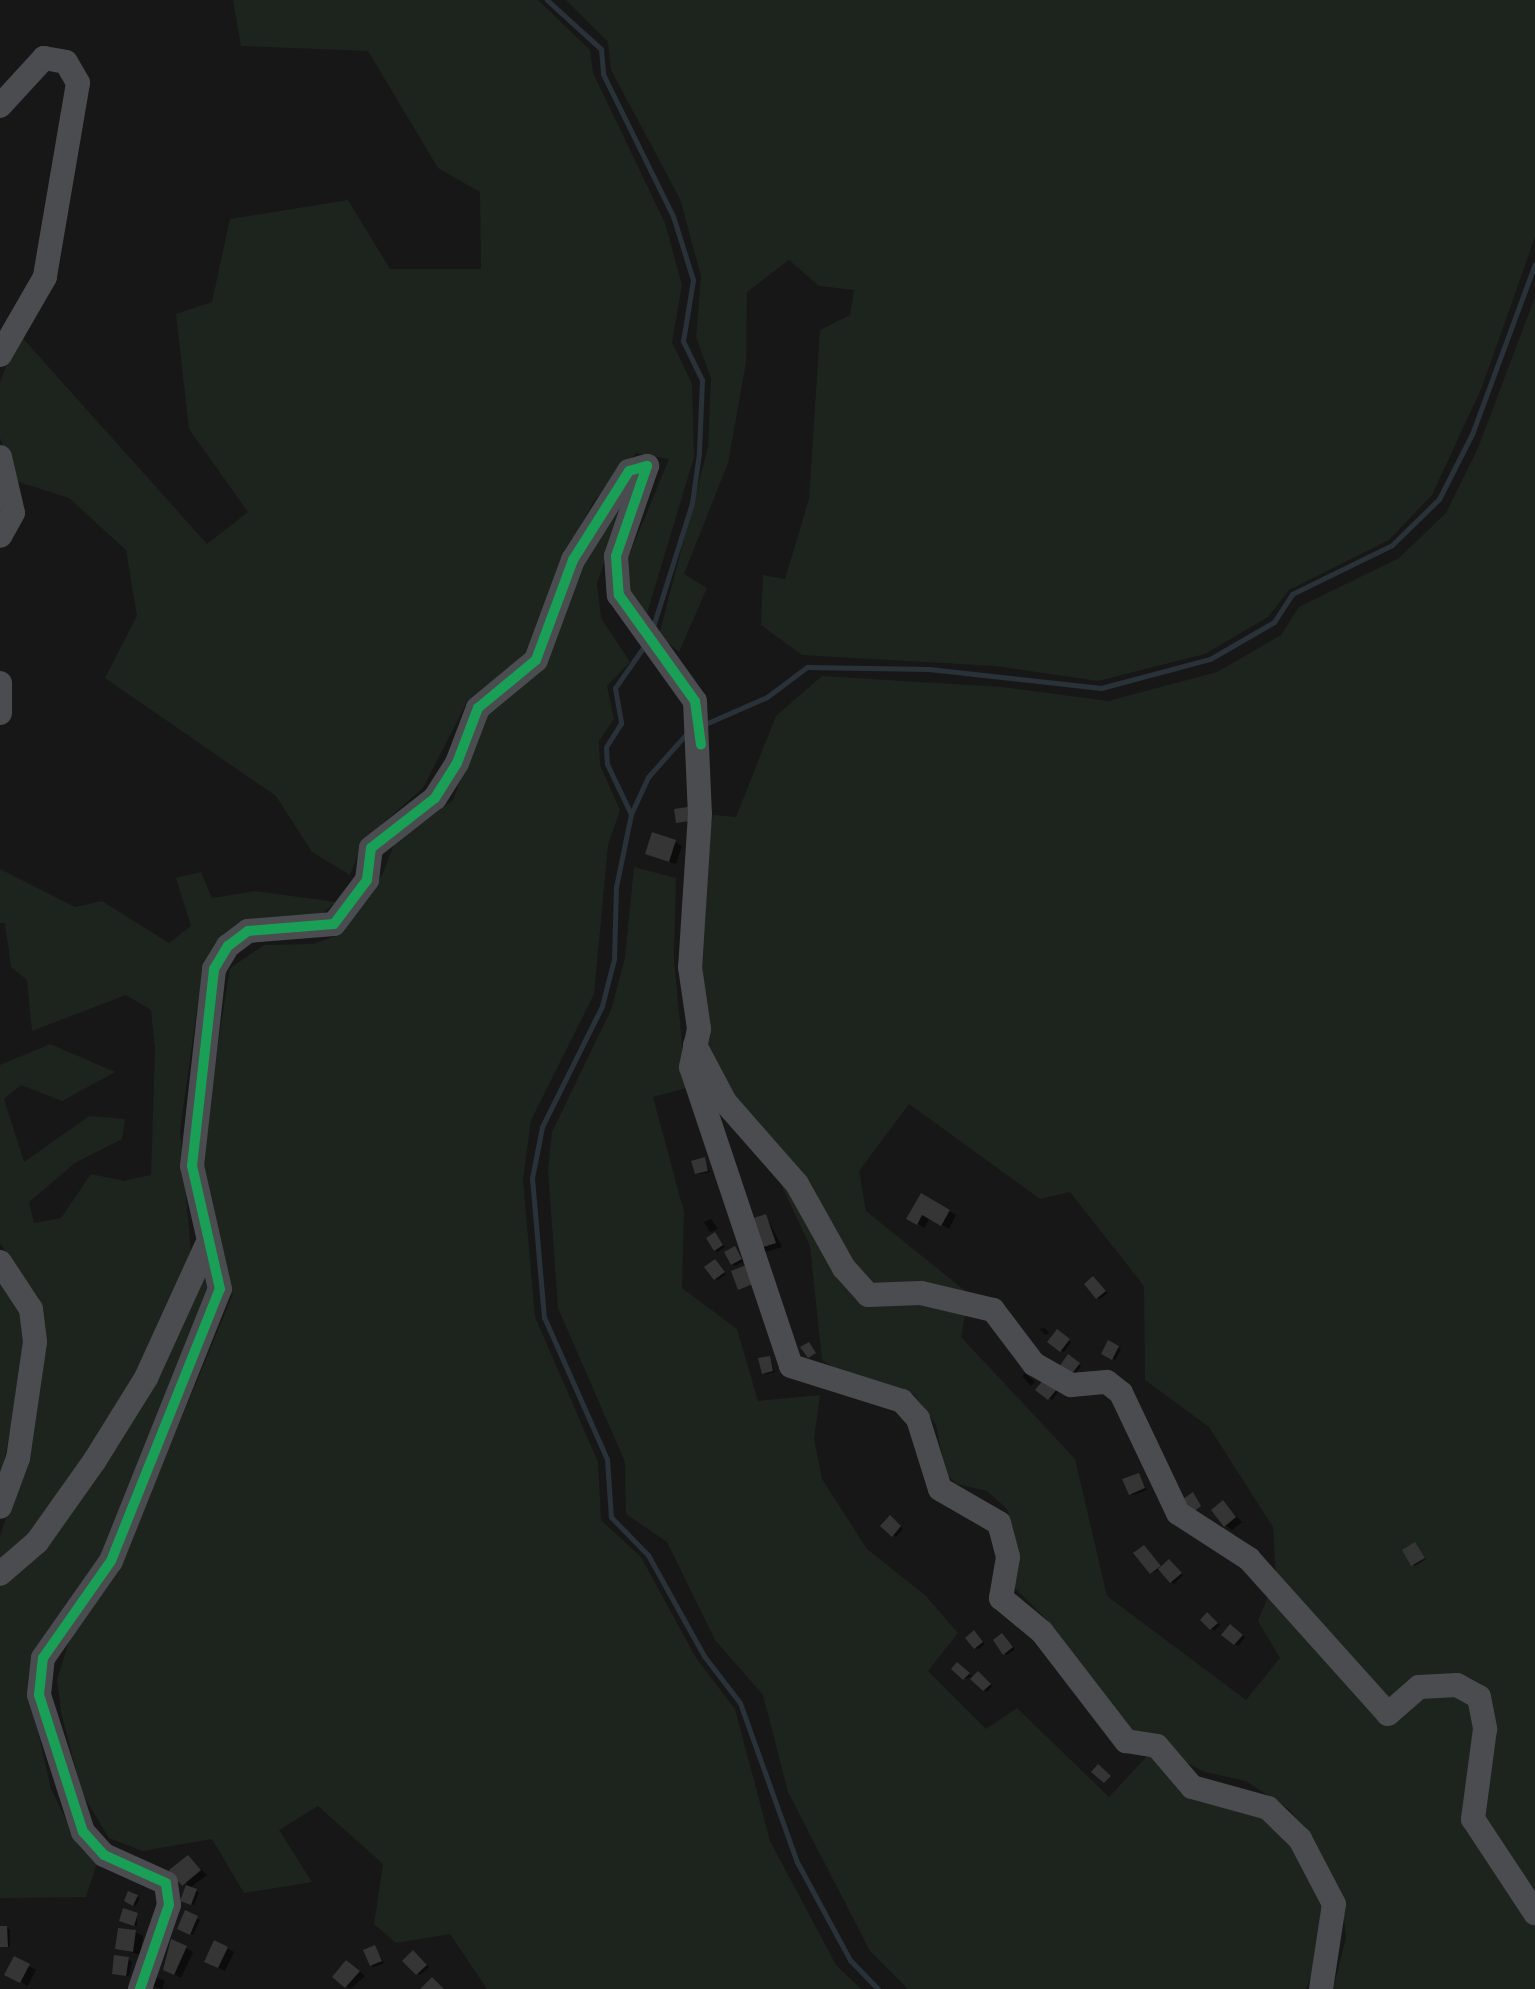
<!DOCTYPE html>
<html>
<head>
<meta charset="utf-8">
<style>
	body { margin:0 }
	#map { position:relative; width:1535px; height:1989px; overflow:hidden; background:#171717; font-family:"PT Sans Narrow",sans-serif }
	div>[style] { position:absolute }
	.green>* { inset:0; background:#1d241e }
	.shadow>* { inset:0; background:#0007 }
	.stream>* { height:5px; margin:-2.5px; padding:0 2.5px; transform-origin:2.5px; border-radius:2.5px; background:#2a3239 }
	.building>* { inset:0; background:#353536 }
	.minor>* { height:24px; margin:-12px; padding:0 12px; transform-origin:12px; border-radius:12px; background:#4b4c50 }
	.cycleway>* { height:10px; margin:-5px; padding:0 5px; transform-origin:5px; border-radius:5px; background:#1a9f57 }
	span { translate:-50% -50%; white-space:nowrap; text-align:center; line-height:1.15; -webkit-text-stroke:6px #111113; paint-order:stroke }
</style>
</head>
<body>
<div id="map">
	<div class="green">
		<i style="clip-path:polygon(233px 0,538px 0,590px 50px,593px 73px,665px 223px,682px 285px,672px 342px,692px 384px,694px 457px,645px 620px,628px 591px,625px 565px,669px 459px,636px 453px,594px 501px,562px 559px,527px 654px,468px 700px,423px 788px,364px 840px,350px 875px,312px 852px,276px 796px,105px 678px,137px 616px,126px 550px,69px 498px,16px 481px,0 438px,0 382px,19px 334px,207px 544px,248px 512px,189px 429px,176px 314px,212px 302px,230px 219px,348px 200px,390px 269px,481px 269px,480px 192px,438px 168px,368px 51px,241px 46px)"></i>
		<i style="clip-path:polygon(566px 0,1535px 0,1535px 237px,1482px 387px,1432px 495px,1389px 540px,1289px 590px,1268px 617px,1205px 654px,1098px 681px,995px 666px,802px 655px,761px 625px,763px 575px,785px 579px,809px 499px,820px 330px,850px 315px,854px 290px,819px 286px,789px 260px,747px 292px,746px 362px,728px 463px,684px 574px,707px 588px,679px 652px,659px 635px,708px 447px,711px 378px,696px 337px,701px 276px,680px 199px,611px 70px,608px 42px)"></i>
		<i style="clip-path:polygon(evenodd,1535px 297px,1535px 1989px,1333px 1989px,1346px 1938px,1342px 1900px,1317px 1847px,1290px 1810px,1246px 1781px,1205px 1772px,1128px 1733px,1052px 1625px,1014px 1587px,1018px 1550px,1007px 1509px,987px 1491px,957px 1484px,946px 1474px,936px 1425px,914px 1394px,843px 1373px,822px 1360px,810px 1246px,771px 1163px,705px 1056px,699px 878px,713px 815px,736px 817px,776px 716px,822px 676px,1002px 687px,1108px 701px,1217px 672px,1281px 635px,1299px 607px,1399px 558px,1446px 513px,1478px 448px,1535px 297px,909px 1104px,1040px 1199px,1070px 1192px,1144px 1286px,1145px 1380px,1209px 1427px,1273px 1527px,1276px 1576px,1258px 1621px,1280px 1658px,1246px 1700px,1107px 1596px,1075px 1459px,961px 1337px,969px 1294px,866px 1211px,859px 1171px,909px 1104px)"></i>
		<i style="clip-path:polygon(627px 491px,597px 584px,601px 618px,630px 662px,607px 686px,614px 719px,599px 741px,600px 765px,620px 810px,608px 845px,594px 994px,531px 1120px,523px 1180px,535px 1317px,598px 1462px,601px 1520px,641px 1557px,696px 1658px,735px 1709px,770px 1841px,836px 1965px,861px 1989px,487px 1989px,450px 1934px,396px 1943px,374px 1924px,383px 1864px,318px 1806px,279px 1830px,312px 1882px,244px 1893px,212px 1839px,143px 1851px,109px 1838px,82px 1793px,61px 1712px,57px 1680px,73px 1628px,160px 1470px,233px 1294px,199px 1165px,230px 968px,264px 945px,313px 944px,336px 936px,383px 873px,394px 844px,453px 800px,487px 710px,542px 660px,578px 573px)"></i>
		<i style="clip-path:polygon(634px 867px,676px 878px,674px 959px,686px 1088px,653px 1097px,684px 1212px,682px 1288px,737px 1329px,758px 1401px,820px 1395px,814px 1439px,822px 1479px,867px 1549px,926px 1596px,958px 1633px,928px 1671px,986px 1729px,1017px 1708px,1109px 1797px,1149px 1754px,1262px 1811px,1312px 1870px,1329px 1933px,1306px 1989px,908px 1989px,870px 1951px,788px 1792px,763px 1695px,715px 1640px,667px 1542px,626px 1514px,625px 1462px,558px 1308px,548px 1170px,552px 1132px,611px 1010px,625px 958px)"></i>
		<i style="clip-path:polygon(0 869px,75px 907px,102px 901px,169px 943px,191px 926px,176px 878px,201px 872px,212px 898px,255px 891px,336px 902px,317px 918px,270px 917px,203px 966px,180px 1131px,191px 1251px,137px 1375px,30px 1536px,0 1563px,0 1536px,28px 1454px,45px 1327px,39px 1299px,0 1243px,0 1065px,50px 1044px,115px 1072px,62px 1101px,21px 1085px,4px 1099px,24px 1162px,89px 1116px,125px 1119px,122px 1139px,75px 1163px,29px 1202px,34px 1223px,61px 1218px,91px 1174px,124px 1181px,151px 1175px,155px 1050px,151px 1010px,126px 995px,32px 1031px,27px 980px,11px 967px,5px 923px,0 923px)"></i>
		<i style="clip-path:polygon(204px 1269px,210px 1299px,102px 1554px,30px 1660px,30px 1697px,51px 1789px,74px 1836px,98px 1860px,86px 1897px,0 1898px,0 1584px)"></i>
		<i style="clip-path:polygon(0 1279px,24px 1314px,27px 1345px,0 1482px)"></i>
	</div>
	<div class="shadow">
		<i style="clip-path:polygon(675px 842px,682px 846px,676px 864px,654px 857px)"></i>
		<i style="clip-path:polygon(705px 1159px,710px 1172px,699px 1174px,696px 1173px)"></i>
		<i style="clip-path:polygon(922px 1195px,956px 1215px,949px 1229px,930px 1218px,924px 1228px,909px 1218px)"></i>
		<i style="clip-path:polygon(766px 1216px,782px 1247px,765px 1252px,758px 1248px)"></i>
		<i style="clip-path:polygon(711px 1219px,718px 1229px,710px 1232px,704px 1222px)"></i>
		<i style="clip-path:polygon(715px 1234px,725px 1247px,718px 1252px,715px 1250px)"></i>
		<i style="clip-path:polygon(735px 1248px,744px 1261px,735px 1266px,732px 1264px)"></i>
		<i style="clip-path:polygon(715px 1261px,726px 1274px,718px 1280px,715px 1279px)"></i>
		<i style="clip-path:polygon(1094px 1278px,1108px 1293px,1100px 1299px,1097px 1298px)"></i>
		<i style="clip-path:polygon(1045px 1328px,1049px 1333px,1046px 1335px,1039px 1329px)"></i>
		<i style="clip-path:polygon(1057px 1332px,1071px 1342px,1064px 1352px,1061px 1350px)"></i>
		<i style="clip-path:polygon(1109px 1343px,1121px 1349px,1115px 1360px,1103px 1354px)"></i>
		<i style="clip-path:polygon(1069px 1357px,1081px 1366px,1074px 1375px,1062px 1366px)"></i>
		<i style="clip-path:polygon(769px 1358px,775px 1372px,766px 1374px,763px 1373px)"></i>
		<i style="clip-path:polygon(1025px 1373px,1035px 1382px,1031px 1386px,1022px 1376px)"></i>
		<i style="clip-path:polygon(1047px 1383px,1058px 1392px,1052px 1400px,1049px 1398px)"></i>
		<i style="clip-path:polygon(1138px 1475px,1147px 1490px,1133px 1495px,1130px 1494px)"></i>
		<i style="clip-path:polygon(1223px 1503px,1242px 1522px,1232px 1530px,1225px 1525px)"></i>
		<i style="clip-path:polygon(893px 1519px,903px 1529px,896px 1537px,893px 1535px)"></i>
		<i style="clip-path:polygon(1415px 1544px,1426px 1559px,1415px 1566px,1413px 1564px)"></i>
		<i style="clip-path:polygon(1144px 1547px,1162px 1568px,1172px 1563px,1183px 1575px,1174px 1584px,1160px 1570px,1151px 1573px)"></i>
		<i style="clip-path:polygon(1211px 1616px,1220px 1625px,1214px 1631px,1202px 1620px)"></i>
		<i style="clip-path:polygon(1233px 1628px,1245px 1637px,1238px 1646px,1224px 1635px)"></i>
		<i style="clip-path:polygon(974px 1633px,985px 1644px,978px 1649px,975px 1648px)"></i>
		<i style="clip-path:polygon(1003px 1635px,1015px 1649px,1007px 1655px,1004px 1653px)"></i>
		<i style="clip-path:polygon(960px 1666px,974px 1678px,981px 1675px,992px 1686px,987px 1692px,971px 1677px,964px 1679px,953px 1669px)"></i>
		<i style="clip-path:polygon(188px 1857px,207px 1875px,190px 1888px,199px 1892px,194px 1905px,185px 1902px)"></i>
		<i style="clip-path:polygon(129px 1893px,140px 1898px,136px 1906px,126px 1901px)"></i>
		<i style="clip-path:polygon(186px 1913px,200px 1920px,193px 1935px,179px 1928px)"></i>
		<i style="clip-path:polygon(137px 1914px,137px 1926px,124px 1922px)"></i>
		<i style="clip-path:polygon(0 1927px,10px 1929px,10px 1947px,0 1947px)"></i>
		<i style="clip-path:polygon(135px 1932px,143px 1936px,140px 1955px,117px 1948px)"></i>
		<i style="clip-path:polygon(172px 1941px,193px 1952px,181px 1978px,172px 1973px)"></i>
		<i style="clip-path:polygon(375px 1947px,384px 1963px,374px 1967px,371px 1965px)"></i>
		<i style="clip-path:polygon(227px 1948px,234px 1952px,225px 1971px,213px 1965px)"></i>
		<i style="clip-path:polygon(417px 1954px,429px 1967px,420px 1975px,405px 1961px)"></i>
		<i style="clip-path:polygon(116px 1957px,132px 1961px,129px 1976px,116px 1974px)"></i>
		<i style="clip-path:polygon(15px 1959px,36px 1970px,28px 1986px,7px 1974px)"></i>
		<i style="clip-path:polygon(354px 1966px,365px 1976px,350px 1989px,334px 1977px)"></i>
		<i style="clip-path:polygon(151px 1975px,165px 1981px,162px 1989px,151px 1986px)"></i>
	</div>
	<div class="stream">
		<i style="left:547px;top:0;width:73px;rotate:42.2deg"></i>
		<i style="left:601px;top:49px;width:25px;rotate:85deg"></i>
		<i style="left:603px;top:74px;width:158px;rotate:63.8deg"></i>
		<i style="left:673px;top:216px;width:67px;rotate:72.6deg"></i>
		<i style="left:693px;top:280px;width:62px;rotate:99.3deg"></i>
		<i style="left:683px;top:341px;width:43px;rotate:64deg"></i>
		<i style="left:702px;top:380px;width:73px;rotate:92.4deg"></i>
		<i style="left:699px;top:453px;width:50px;rotate:98deg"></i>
		<i style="left:692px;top:503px;width:133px;rotate:107.5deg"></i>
		<i style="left:645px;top:645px;width:52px;rotate:124.9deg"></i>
		<i style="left:615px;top:688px;width:36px;rotate:80deg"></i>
		<i style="left:621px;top:723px;width:28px;rotate:122deg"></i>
		<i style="left:606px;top:747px;width:17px;rotate:87deg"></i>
		<i style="left:607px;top:764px;width:55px;rotate:64.4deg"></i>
		<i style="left:631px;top:814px;width:75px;rotate:101.6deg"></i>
		<i style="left:616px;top:887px;width:72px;rotate:91.6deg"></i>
		<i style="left:614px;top:959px;width:49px;rotate:104.3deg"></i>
		<i style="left:602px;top:1006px;width:135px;rotate:116.4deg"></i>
		<i style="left:542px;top:1127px;width:52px;rotate:101.1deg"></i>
		<i style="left:532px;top:1178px;width:140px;rotate:85.1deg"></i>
		<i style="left:544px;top:1317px;width:155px;rotate:66.1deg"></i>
		<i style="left:607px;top:1459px;width:58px;rotate:86.1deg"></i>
		<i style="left:611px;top:1517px;width:53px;rotate:45.8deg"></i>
		<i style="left:648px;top:1555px;width:115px;rotate:61deg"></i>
		<i style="left:704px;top:1656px;width:59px;rotate:52.5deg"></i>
		<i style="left:740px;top:1703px;width:169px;rotate:70.3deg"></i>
		<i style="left:797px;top:1862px;width:111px;rotate:61.6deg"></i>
		<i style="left:850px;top:1960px;width:40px;rotate:46deg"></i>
		<i style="left:703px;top:725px;width:70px;rotate:-23.6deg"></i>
		<i style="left:767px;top:697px;width:50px;rotate:-36.9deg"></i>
		<i style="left:807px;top:667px;width:122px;rotate:0.9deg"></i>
		<i style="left:929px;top:669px;width:173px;rotate:6.3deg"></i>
		<i style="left:1101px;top:688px;width:113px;rotate:-14.9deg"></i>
		<i style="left:1210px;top:659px;width:74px;rotate:-30deg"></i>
		<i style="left:1274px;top:622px;width:33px;rotate:-57deg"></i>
		<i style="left:1292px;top:594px;width:111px;rotate:-26.1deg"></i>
		<i style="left:1392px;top:545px;width:66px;rotate:-44.4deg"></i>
		<i style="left:1439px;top:499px;width:73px;rotate:-63.1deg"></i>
		<i style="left:1472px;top:434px;width:181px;rotate:-69.7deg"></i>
		<i style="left:631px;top:814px;width:41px;rotate:-65.3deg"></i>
		<i style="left:648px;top:777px;width:60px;rotate:-48.4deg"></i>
	</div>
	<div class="building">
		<i style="clip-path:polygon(688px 807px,690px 821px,676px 823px,674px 809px)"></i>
		<i style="clip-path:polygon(652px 832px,676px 840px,669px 862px,645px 854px)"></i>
		<i style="clip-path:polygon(705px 1157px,708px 1171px,695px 1174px,691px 1161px)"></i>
		<i style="clip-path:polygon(921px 1193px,950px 1210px,941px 1226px,922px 1215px,917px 1225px,906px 1219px)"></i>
		<i style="clip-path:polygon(766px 1214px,776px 1243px,757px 1249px,747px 1220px)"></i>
		<i style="clip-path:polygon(715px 1232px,723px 1245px,714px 1251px,706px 1238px)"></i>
		<i style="clip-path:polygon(735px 1246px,742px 1259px,731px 1265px,724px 1252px)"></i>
		<i style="clip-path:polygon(715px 1259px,725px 1272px,714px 1280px,704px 1267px)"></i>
		<i style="clip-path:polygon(746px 1265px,753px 1284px,738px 1290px,731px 1271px)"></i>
		<i style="clip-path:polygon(1093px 1276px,1106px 1291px,1096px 1299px,1084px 1284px)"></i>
		<i style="clip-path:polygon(1057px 1329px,1070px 1339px,1060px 1352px,1047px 1342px)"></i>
		<i style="clip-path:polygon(1108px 1340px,1119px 1346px,1112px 1360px,1101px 1354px)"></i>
		<i style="clip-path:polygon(809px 1342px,816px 1353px,808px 1358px,800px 1347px)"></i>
		<i style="clip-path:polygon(1068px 1354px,1080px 1363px,1071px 1375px,1059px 1367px)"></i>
		<i style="clip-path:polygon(770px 1356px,773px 1371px,762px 1374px,758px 1358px)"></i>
		<i style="clip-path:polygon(1044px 1379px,1057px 1389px,1048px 1400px,1035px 1390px)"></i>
		<i style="clip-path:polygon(1139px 1473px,1145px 1488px,1129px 1495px,1122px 1479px)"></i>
		<i style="clip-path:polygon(1193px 1492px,1201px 1506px,1192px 1513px,1183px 1499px)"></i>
		<i style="clip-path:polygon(1223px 1500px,1236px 1517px,1224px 1527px,1211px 1510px)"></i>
		<i style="clip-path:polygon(890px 1515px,901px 1526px,892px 1537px,880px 1526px)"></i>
		<i style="clip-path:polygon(1415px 1542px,1425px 1558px,1411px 1566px,1402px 1550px)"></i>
		<i style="clip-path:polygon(1144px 1545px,1161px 1566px,1150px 1574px,1133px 1553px)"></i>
		<i style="clip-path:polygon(1169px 1559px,1182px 1573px,1170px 1583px,1158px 1569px)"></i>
		<i style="clip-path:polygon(1207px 1612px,1218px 1623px,1210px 1630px,1200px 1620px)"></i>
		<i style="clip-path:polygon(1230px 1624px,1243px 1635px,1234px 1645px,1221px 1635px)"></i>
		<i style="clip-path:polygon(974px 1630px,983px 1642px,974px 1649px,965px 1638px)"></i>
		<i style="clip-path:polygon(1002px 1633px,1013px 1647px,1003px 1655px,993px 1640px)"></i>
		<i style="clip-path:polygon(957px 1662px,970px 1673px,963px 1680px,951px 1669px)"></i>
		<i style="clip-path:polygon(978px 1671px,991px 1684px,983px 1691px,970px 1679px)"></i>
		<i style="clip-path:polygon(1098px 1764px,1111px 1776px,1104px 1783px,1091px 1772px)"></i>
		<i style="clip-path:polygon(188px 1855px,201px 1870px,182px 1886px,169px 1870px)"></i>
		<i style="clip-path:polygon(186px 1885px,197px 1889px,191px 1905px,180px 1901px)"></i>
		<i style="clip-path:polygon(128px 1891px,138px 1895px,133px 1906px,124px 1901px)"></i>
		<i style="clip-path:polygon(123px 1908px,138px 1913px,134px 1926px,119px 1921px)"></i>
		<i style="clip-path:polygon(185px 1910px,198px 1916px,190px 1935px,177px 1929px)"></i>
		<i style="clip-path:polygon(0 1926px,7px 1926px,8px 1947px,0 1947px)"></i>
		<i style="clip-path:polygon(118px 1928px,136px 1930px,133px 1952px,115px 1949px)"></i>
		<i style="clip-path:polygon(171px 1939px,187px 1946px,174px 1975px,163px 1970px)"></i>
		<i style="clip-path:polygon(214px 1940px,228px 1947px,218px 1968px,204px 1962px)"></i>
		<i style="clip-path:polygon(375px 1945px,382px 1961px,370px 1966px,363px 1950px)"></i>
		<i style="clip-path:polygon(413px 1950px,427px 1965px,416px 1975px,402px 1961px)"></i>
		<i style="clip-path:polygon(114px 1955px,129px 1957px,126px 1976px,112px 1974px)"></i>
		<i style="clip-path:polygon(14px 1956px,30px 1964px,20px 1983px,4px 1975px)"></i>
		<i style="clip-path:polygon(346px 1960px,360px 1971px,345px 1988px,332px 1977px)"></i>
		<i style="clip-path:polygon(432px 1977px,444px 1989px,420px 1989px)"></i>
	</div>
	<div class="minor">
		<i style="left:0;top:106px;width:65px;rotate:-47.5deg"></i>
		<i style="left:44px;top:58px;width:22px;rotate:10deg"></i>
		<i style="left:66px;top:62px;width:24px;rotate:60deg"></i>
		<i style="left:78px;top:83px;width:197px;rotate:99.7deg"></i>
		<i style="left:45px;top:277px;width:90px;rotate:120deg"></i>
		<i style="left:0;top:457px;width:57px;rotate:76.9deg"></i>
		<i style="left:13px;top:513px;width:26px;rotate:119deg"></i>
		<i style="left:0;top:683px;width:30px;rotate:90deg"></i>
		<i style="left:695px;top:1045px;width:64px;rotate:62.2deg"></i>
		<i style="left:725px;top:1102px;width:109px;rotate:48.7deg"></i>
		<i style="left:797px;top:1184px;width:96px;rotate:60.8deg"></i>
		<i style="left:844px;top:1268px;width:36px;rotate:48deg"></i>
		<i style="left:868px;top:1295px;width:53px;rotate:-2.2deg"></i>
		<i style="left:921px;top:1293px;width:74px;rotate:13.3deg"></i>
		<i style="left:993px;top:1310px;width:68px;rotate:52.8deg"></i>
		<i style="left:1034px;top:1364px;width:43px;rotate:29.6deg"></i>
		<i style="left:1071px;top:1385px;width:36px;rotate:-5deg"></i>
		<i style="left:1107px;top:1382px;width:18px;rotate:38deg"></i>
		<i style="left:1121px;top:1393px;width:133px;rotate:64.6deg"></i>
		<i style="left:1178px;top:1513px;width:85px;rotate:32.9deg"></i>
		<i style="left:1249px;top:1559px;width:208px;rotate:48.1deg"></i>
		<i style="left:1388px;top:1714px;width:41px;rotate:-41.1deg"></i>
		<i style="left:1419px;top:1687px;width:38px;rotate:-3deg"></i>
		<i style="left:1457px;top:1685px;width:25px;rotate:29deg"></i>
		<i style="left:1479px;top:1697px;width:33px;rotate:79deg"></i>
		<i style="left:1485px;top:1729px;width:91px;rotate:97.6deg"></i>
		<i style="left:1473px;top:1819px;width:113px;rotate:56.6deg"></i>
		<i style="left:0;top:1262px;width:56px;rotate:56.6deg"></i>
		<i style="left:31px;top:1309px;width:33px;rotate:83deg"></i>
		<i style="left:35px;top:1342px;width:117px;rotate:98.3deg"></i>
		<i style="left:18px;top:1458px;width:52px;rotate:110.2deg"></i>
		<i style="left:0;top:1574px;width:49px;rotate:-40.9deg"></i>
		<i style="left:37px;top:1542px;width:100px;rotate:-54.7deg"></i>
		<i style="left:95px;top:1460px;width:97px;rotate:-58.1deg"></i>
		<i style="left:146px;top:1378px;width:147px;rotate:-65.5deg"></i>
		<i style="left:140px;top:1989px;width:89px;rotate:-71deg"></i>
		<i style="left:169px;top:1905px;width:22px;rotate:-98deg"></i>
		<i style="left:166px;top:1883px;width:68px;rotate:-155.7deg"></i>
		<i style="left:104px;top:1855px;width:31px;rotate:-132deg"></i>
		<i style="left:83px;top:1832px;width:144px;rotate:-107.8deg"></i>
		<i style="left:39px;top:1695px;width:37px;rotate:-84deg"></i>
		<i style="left:43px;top:1658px;width:118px;rotate:-55deg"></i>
		<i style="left:111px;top:1561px;width:293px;rotate:-68.2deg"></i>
		<i style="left:220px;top:1289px;width:126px;rotate:-102.8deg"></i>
		<i style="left:192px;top:1166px;width:198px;rotate:-83.6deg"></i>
		<i style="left:214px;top:969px;width:27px;rotate:-59deg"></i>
		<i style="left:228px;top:946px;width:25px;rotate:-37deg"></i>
		<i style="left:248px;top:931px;width:86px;rotate:-4.7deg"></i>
		<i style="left:334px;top:924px;width:55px;rotate:-53.1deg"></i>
		<i style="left:367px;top:880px;width:32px;rotate:-83deg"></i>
		<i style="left:371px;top:848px;width:81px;rotate:-38deg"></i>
		<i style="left:435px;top:798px;width:41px;rotate:-57.8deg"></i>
		<i style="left:457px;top:763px;width:59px;rotate:-69.1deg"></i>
		<i style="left:478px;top:708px;width:75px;rotate:-39.6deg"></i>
		<i style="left:536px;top:660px;width:107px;rotate:-69.7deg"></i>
		<i style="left:573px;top:560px;width:105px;rotate:-57.8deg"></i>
		<i style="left:629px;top:471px;width:19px;rotate:-16deg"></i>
		<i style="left:647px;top:466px;width:95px;rotate:109deg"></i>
		<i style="left:616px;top:556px;width:39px;rotate:86deg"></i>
		<i style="left:619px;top:595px;width:130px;rotate:54.4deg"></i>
		<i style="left:695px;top:701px;width:113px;rotate:87.5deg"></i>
		<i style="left:700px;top:814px;width:153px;rotate:93.7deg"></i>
		<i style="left:690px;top:967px;width:63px;rotate:81.7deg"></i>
		<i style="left:699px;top:1029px;width:39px;rotate:102deg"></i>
		<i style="left:691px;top:1067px;width:315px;rotate:71.5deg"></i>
		<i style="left:791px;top:1366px;width:116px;rotate:17.5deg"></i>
		<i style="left:902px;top:1401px;width:24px;rotate:48deg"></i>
		<i style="left:918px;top:1419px;width:73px;rotate:72.6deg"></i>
		<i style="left:940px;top:1489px;width:68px;rotate:30deg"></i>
		<i style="left:999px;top:1523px;width:35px;rotate:75deg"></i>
		<i style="left:1008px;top:1557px;width:42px;rotate:99.7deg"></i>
		<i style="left:1001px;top:1598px;width:53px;rotate:39.7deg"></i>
		<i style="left:1042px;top:1632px;width:138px;rotate:52.4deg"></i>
		<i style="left:1126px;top:1741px;width:31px;rotate:9deg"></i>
		<i style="left:1157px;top:1746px;width:54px;rotate:49.5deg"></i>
		<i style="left:1192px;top:1787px;width:79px;rotate:15.4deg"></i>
		<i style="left:1268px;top:1808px;width:45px;rotate:44.1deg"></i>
		<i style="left:1300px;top:1839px;width:73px;rotate:62.4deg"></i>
		<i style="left:1334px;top:1904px;width:86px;rotate:98.7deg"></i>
	</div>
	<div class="cycleway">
		<i style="left:140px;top:1989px;width:89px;rotate:-71deg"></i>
		<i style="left:169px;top:1905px;width:22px;rotate:-98deg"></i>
		<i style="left:166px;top:1883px;width:68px;rotate:-155.7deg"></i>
		<i style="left:104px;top:1855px;width:31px;rotate:-132deg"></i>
		<i style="left:83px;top:1832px;width:144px;rotate:-107.8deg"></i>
		<i style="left:39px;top:1695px;width:37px;rotate:-84deg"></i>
		<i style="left:43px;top:1658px;width:118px;rotate:-55deg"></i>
		<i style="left:111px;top:1561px;width:293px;rotate:-68.2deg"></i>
		<i style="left:220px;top:1289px;width:126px;rotate:-102.8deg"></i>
		<i style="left:192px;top:1166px;width:198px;rotate:-83.6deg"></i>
		<i style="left:214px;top:969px;width:27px;rotate:-59deg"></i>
		<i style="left:228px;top:946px;width:25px;rotate:-37deg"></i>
		<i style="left:248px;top:931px;width:86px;rotate:-4.7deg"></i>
		<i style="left:334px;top:924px;width:55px;rotate:-53.1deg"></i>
		<i style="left:367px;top:880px;width:32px;rotate:-83deg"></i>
		<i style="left:371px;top:848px;width:81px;rotate:-38deg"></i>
		<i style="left:435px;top:798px;width:41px;rotate:-57.8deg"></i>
		<i style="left:457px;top:763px;width:59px;rotate:-69.1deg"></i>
		<i style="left:478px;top:708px;width:75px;rotate:-39.6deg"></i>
		<i style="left:536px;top:660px;width:107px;rotate:-69.7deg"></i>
		<i style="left:573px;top:560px;width:105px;rotate:-57.8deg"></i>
		<i style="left:629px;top:471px;width:19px;rotate:-16deg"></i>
		<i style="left:647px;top:466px;width:95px;rotate:109deg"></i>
		<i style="left:616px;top:556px;width:39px;rotate:86deg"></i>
		<i style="left:619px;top:595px;width:130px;rotate:54.4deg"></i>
		<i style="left:695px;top:701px;width:44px;rotate:82.2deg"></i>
	</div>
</div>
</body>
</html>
